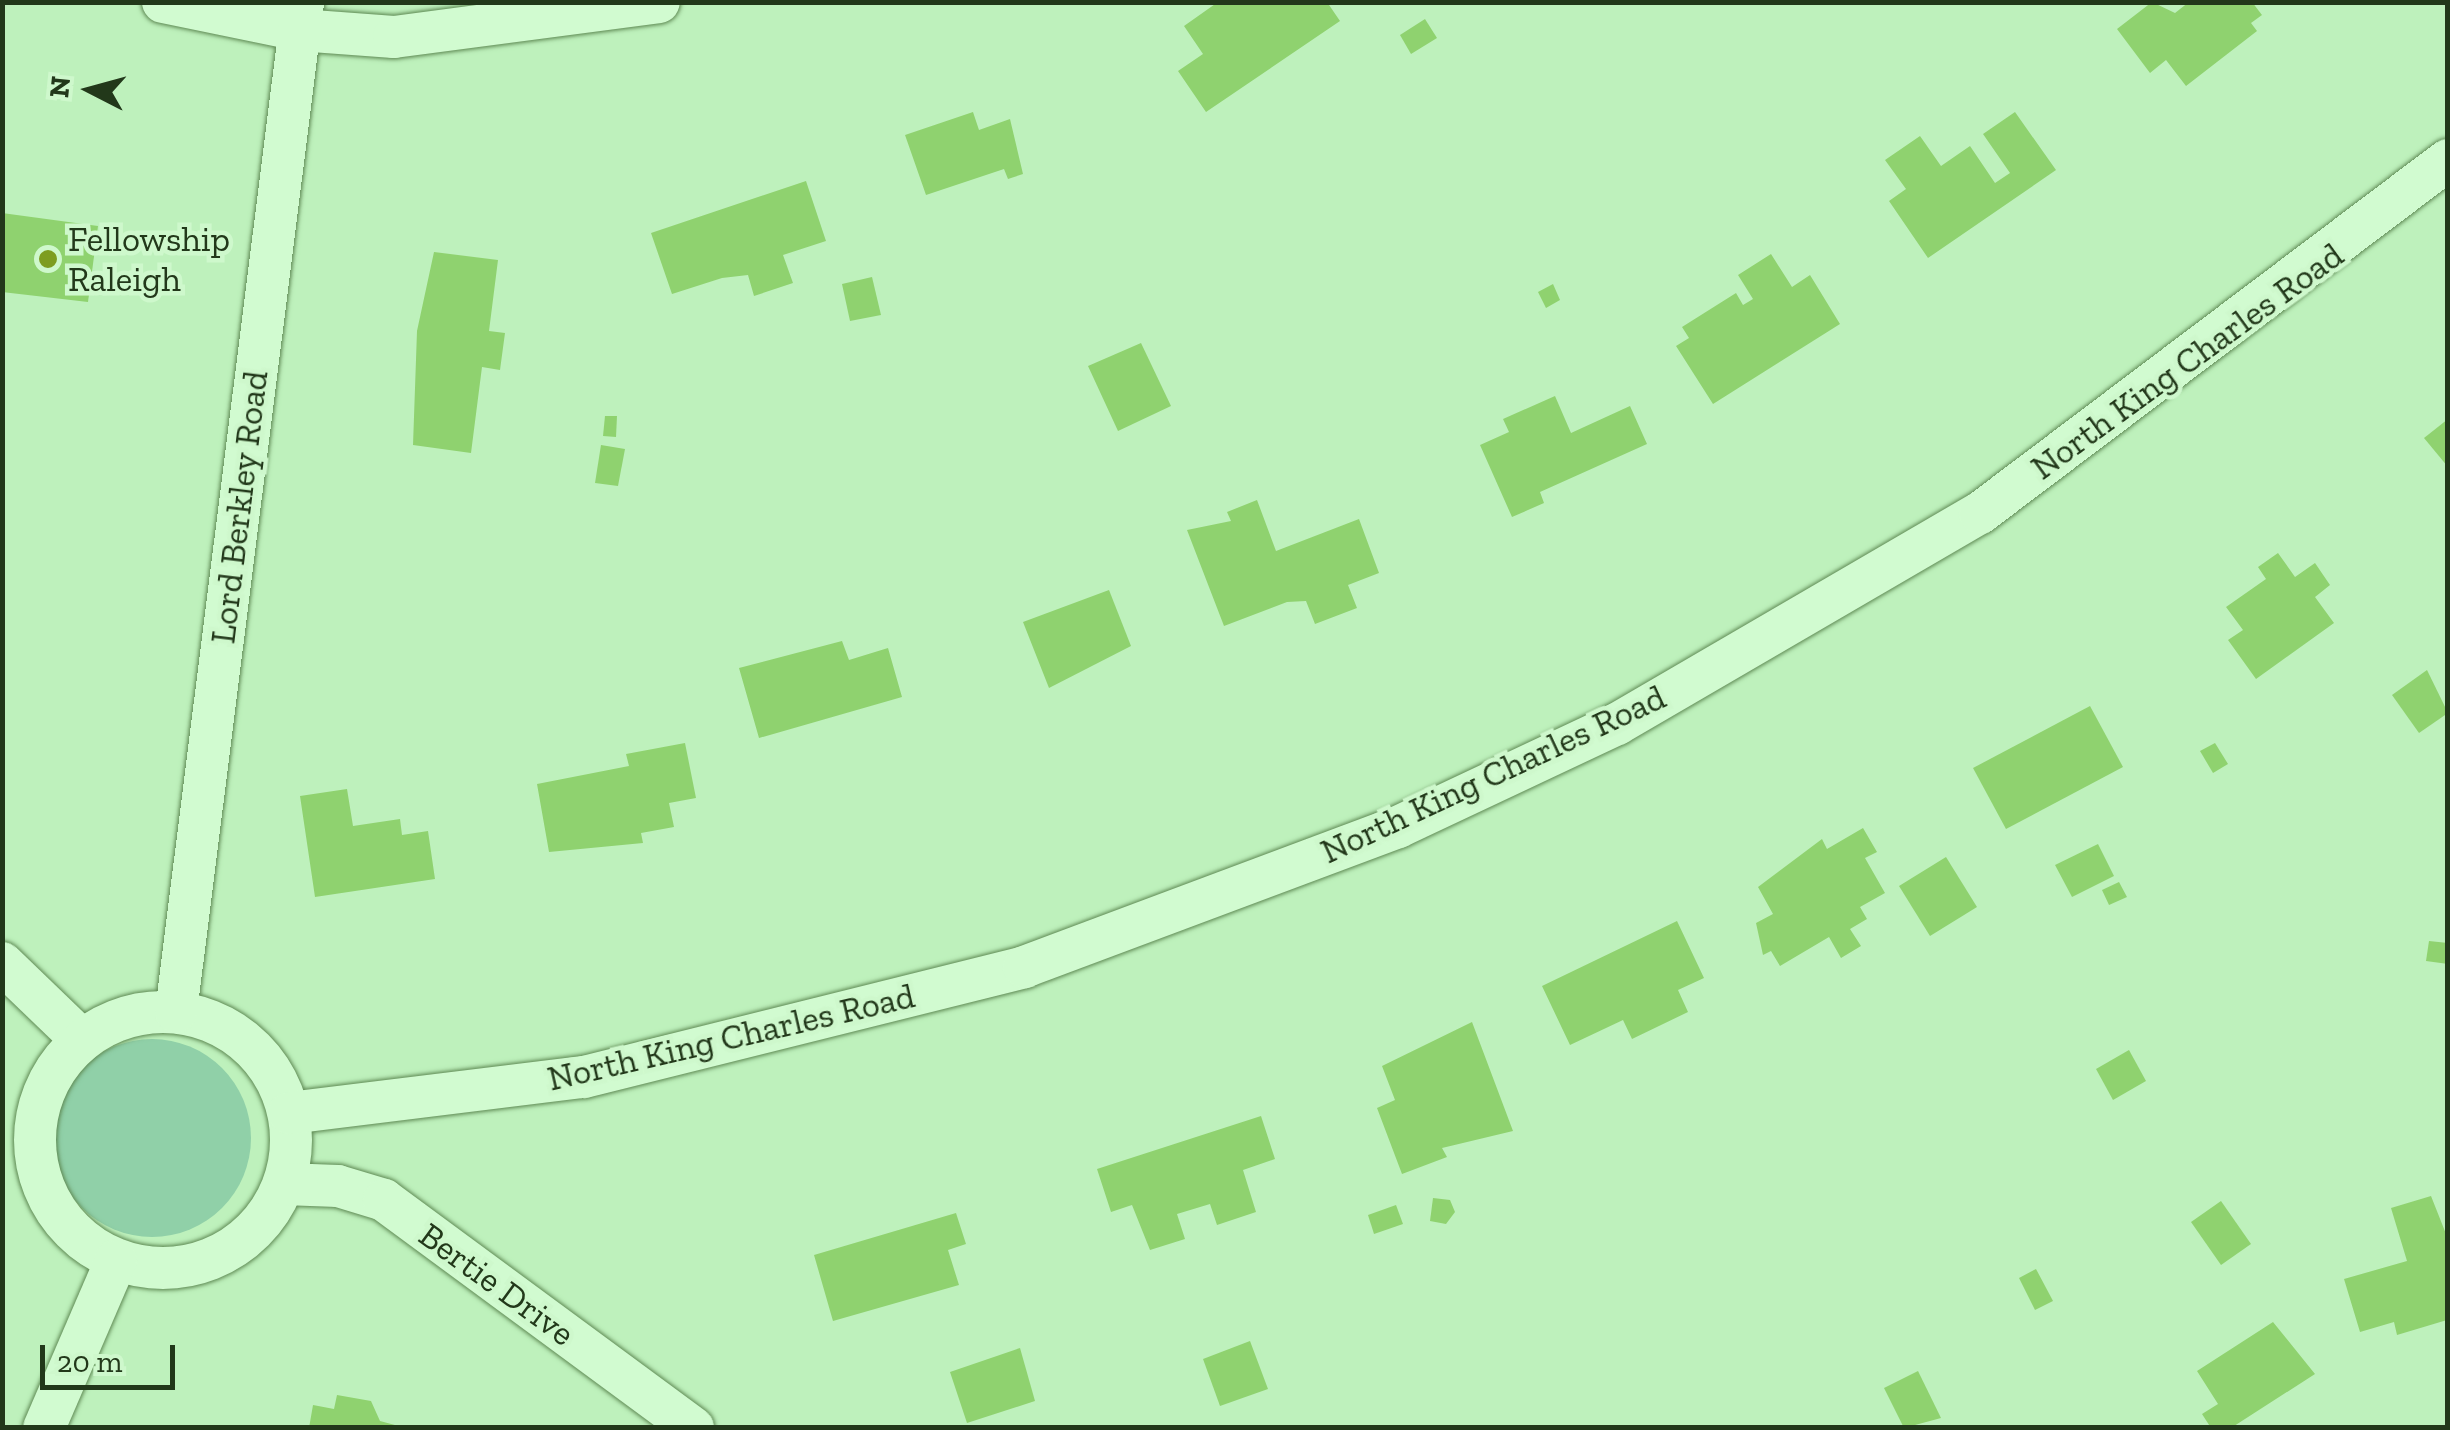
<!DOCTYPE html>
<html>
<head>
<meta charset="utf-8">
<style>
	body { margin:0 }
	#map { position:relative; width:2450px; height:1430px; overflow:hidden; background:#bef1bc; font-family:"Zilla Slab",serif }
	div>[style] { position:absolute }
	.green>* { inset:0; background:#90d0a8 }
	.round { border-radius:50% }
	.building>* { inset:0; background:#8fd26f }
	.roads { filter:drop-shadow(0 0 2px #5f8a54) drop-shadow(0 0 2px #5f8a54) }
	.street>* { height:42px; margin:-21px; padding:0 21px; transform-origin:21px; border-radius:21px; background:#d1fbd0 }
	.street>.ring { margin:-21px; padding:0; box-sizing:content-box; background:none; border:42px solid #d1fbd0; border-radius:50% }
	.dots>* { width:28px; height:28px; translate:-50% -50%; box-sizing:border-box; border:5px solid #cef8cc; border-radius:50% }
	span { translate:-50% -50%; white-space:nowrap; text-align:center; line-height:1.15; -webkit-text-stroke:9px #cef8cc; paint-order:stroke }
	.poi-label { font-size:35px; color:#22381a }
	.left { translate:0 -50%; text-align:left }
	.street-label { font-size:35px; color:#22381a }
	.frame { position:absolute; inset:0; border:5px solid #22381a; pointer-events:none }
	.north { position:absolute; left:40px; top:40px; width:100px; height:100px; -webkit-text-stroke:8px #cef8cc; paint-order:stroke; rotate:276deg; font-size:28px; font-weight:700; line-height:40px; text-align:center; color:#22381a }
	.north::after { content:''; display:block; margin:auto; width:35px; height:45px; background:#22381a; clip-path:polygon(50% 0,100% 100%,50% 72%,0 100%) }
	.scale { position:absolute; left:40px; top:1345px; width:135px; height:45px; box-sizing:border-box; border:5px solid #22381a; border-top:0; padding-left:12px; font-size:30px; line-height:35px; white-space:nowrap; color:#22381a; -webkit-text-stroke:8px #cef8cc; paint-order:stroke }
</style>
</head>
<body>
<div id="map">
	<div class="green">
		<i class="round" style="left:53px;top:1039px;width:198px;height:198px"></i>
	</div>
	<div class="building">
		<i style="clip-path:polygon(1218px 2px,1327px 2px,1340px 21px,1206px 112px,1178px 71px,1203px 54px,1184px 26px)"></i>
		<i style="clip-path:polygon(2152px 2px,2175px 13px,2189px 2px,2252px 2px,2262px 15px,2251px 23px,2257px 31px,2186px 86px,2166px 60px,2150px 73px,2117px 29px)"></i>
		<i style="clip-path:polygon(1425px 19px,1437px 38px,1411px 54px,1400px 35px)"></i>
		<i style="clip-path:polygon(973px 112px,979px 130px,1010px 119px,1023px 174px,1008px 179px,1004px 169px,926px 195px,905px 135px)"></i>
		<i style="clip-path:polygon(2015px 112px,2056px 170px,1928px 258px,1889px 201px,1906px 189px,1885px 160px,1920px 136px,1941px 166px,1970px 146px,1995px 183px,2010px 173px,1983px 134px)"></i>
		<i style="clip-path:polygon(806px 181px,826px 241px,783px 255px,793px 283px,754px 296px,748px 275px,722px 278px,672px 294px,651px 233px)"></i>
		<i style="clip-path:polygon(2px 213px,98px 226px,88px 302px,2px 292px)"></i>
		<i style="clip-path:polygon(434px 252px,498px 260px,489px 331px,505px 333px,500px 370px,482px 367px,471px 453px,413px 445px,417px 331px)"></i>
		<i style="clip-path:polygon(1771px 254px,1792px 287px,1810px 275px,1840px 324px,1713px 404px,1676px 346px,1689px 338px,1682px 327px,1736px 293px,1743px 305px,1753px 299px,1738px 275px)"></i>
		<i style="clip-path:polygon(872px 277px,881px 315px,850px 321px,842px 284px)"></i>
		<i style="clip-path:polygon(1553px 284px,1560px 300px,1546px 308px,1538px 292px)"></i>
		<i style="clip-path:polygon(1141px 343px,1171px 406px,1118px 431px,1088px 366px)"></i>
		<i style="clip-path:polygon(1555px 396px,1571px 433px,1630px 406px,1647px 444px,1540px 492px,1544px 503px,1512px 517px,1480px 445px,1509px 432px,1503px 419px)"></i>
		<i style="clip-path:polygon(605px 416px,617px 416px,616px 437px,603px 436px)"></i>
		<i style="clip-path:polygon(2448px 419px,2448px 467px,2424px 438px)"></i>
		<i style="clip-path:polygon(601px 445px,625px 449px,618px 486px,595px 483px)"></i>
		<i style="clip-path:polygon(1257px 500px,1276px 551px,1359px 519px,1379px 573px,1348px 585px,1357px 608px,1315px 624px,1306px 601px,1287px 602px,1224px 626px,1187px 530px,1231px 521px,1227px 512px)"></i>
		<i style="clip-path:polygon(2278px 553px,2295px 577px,2315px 563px,2330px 585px,2315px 597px,2334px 623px,2256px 679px,2228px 640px,2243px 630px,2226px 607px,2266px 579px,2258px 567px)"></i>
		<i style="clip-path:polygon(1109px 590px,1131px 646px,1049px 688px,1023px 622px)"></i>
		<i style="clip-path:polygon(842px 641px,849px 660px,888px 648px,902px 697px,759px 738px,739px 668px)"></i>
		<i style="clip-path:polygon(2427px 670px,2448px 713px,2419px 733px,2392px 695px)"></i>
		<i style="clip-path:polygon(2090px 706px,2123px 767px,2006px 829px,1973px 768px)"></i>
		<i style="clip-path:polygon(685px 743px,696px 798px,669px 803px,674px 827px,641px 833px,643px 843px,549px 852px,537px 784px,629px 766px,626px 754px)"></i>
		<i style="clip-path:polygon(2215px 743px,2228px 764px,2213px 773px,2200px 751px)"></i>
		<i style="clip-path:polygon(347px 789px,353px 826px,400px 819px,402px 835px,428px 831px,435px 879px,315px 897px,300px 796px)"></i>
		<i style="clip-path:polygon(1863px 828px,1877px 852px,1865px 858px,1885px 893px,1860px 907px,1867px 919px,1850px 929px,1861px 946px,1841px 958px,1829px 937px,1780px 966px,1771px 951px,1763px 955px,1756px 923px,1773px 914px,1758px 887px,1822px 839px,1827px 849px)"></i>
		<i style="clip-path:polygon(2098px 844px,2114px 876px,2072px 897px,2055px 865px)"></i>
		<i style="clip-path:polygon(1946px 857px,1977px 907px,1930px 936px,1899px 886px)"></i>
		<i style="clip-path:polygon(2119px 882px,2127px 897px,2109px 905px,2102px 890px)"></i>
		<i style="clip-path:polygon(1677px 921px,1704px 978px,1678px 990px,1688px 1012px,1632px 1039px,1623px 1020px,1570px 1045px,1542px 986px)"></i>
		<i style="clip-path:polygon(2429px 941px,2448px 943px,2448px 964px,2426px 961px)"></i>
		<i style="clip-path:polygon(1472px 1022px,1513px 1131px,1442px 1148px,1447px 1157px,1402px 1174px,1377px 1108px,1395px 1100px,1382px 1066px)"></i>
		<i style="clip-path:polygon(2129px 1050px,2146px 1081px,2113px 1100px,2096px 1069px)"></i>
		<i style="clip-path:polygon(1261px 1116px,1275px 1159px,1243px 1170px,1256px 1212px,1217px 1225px,1210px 1204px,1177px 1214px,1185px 1239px,1150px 1250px,1132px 1205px,1111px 1212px,1097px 1169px)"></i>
		<i style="clip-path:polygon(2431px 1196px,2448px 1239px,2447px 1320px,2397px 1335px,2394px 1322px,2360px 1332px,2344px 1279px,2407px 1261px,2391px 1208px)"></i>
		<i style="clip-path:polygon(1433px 1198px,1450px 1200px,1455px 1212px,1446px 1224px,1430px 1221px)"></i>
		<i style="clip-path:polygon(2221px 1201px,2251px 1244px,2221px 1265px,2191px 1222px)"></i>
		<i style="clip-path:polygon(1396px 1205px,1403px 1224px,1374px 1234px,1368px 1215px)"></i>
		<i style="clip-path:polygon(956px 1213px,966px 1244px,948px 1250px,959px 1285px,833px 1321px,814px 1255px)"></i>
		<i style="clip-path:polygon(2036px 1269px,2053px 1301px,2035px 1310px,2019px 1278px)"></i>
		<i style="clip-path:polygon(2273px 1322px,2315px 1374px,2231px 1428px,2211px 1428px,2202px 1414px,2218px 1404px,2197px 1371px)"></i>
		<i style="clip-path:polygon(1250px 1341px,1268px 1389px,1220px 1406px,1203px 1359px)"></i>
		<i style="clip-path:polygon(1020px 1348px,1035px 1401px,967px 1423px,950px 1372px)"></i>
		<i style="clip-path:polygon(1918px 1371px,1941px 1418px,1904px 1428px,1884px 1388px)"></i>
		<i style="clip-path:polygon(337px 1395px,371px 1401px,380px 1421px,406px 1428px,309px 1428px,313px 1405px,334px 1409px)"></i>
	</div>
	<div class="roads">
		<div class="street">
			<i style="left:163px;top:2px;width:139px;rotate:11.6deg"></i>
			<i style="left:299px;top:30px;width:95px;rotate:4.2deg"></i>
			<i style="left:394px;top:37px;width:267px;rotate:-7.5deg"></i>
			<i style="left:2px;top:963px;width:111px;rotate:43.9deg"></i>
			<i class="ring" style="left:35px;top:1012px;width:214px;height:214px"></i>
			<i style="left:176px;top:1012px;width:1018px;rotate:-82.83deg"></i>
			<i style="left:289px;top:1113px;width:297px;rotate:-7deg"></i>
			<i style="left:584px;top:1077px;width:454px;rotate:-14deg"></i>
			<i style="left:1024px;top:967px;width:399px;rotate:-20.5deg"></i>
			<i style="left:1398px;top:827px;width:242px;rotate:-25.2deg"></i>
			<i style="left:1617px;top:724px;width:420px;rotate:-30.2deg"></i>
			<i style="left:1980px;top:513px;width:586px;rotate:-37.03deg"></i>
			<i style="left:284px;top:1184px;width:54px;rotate:2.1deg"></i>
			<i style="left:338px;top:1186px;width:48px;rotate:16.9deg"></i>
			<i style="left:384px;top:1200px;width:384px;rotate:36.4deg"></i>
			<i style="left:44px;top:1428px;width:182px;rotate:-66.7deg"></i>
		</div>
	</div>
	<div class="dots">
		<i style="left:48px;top:259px;background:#7d9d20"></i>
	</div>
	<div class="poi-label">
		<span class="left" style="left:68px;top:259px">Fellowship<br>Raleigh</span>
	</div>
	<div class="street-label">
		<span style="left:2187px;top:361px;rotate:-36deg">North King Charles Road</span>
		<span style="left:239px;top:507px;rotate:-83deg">Lord Berkley Road</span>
		<span style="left:1493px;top:774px;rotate:-25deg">North King Charles Road</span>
		<span style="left:731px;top:1037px;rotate:-13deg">North King Charles Road</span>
		<span style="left:497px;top:1284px;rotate:36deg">Bertie Drive</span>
	</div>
	<div class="frame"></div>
	<div class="north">N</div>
	<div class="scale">20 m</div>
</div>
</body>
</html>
